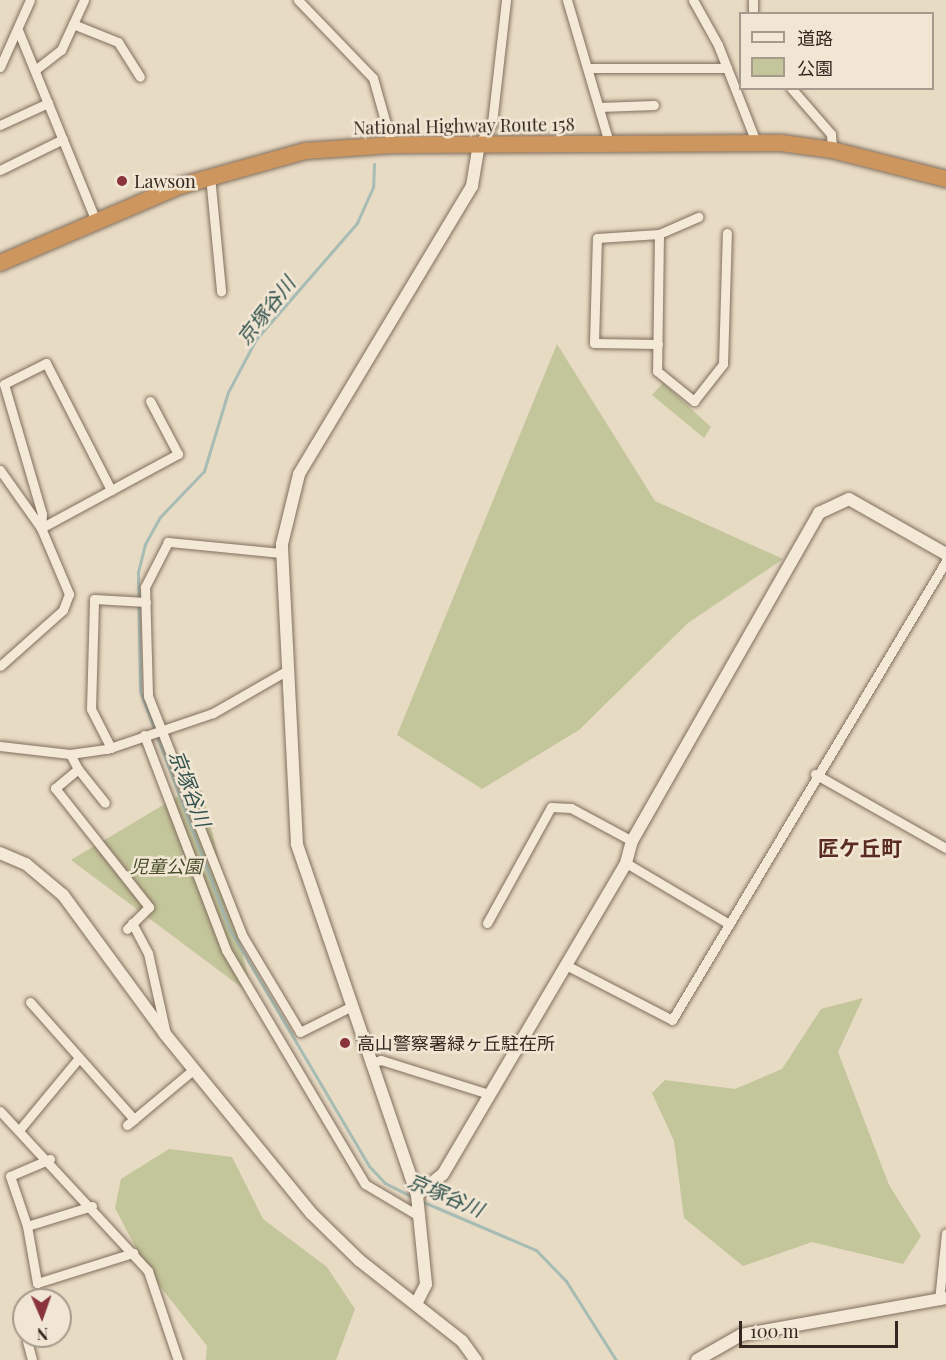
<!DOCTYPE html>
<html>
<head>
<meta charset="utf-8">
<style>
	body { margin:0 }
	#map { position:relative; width:946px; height:1360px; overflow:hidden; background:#e8dbc4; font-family:"Playfair Display","Noto Sans JP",serif }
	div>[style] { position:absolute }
	.green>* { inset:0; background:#c3c59a }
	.stream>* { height:3px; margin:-1.5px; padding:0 1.5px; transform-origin:1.5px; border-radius:1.5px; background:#a6bcb4 }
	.roads { filter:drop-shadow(0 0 2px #816e5d) drop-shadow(0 0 2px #816e5d) }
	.street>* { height:9px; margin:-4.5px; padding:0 4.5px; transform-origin:4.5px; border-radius:4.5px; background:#f4e9d7 }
	.secondary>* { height:12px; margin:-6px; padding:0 6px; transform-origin:6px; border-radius:6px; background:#f4e9d7 }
	.highway>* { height:16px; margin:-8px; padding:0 8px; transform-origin:8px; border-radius:8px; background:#ce965f }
	.dots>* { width:16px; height:16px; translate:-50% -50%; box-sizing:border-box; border:3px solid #f1e6d3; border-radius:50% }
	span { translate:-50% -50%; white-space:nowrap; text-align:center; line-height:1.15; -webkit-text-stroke:5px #f1e6d3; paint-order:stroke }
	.street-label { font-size:18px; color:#33271f }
	.poi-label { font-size:18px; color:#33271f }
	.left { translate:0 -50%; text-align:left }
	.park-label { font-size:18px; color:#464d28; font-style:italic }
	.water-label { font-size:20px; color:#30514d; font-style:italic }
	.quarter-label { font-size:21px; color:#5a2b23; font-weight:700 }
	.legend { position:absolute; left:739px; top:12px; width:195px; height:78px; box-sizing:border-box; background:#f1e6d3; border:2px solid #a59a8b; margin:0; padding:8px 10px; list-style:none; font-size:18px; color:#33271f }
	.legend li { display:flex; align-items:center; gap:12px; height:30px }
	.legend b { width:30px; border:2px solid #a59a8b }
	.north { position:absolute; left:12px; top:1288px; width:60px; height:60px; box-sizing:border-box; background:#f1e6d3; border:2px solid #a59a8b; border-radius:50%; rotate:178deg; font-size:16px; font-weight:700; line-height:24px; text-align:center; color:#33271f }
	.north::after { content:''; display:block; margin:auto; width:21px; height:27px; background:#89343a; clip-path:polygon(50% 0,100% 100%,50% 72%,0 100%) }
	.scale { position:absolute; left:739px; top:1321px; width:159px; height:27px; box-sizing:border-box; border:3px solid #33271f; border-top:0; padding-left:8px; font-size:18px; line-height:21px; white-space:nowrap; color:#33271f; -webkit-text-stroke:4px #f1e6d3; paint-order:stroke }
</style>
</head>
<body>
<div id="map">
	<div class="green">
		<i style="clip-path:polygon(557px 344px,655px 501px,783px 559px,688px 623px,579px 730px,482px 789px,397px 735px)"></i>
		<i style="clip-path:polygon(663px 383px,711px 427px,704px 438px,652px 395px)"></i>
		<i style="clip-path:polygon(200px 783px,253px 996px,71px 860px)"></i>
		<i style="clip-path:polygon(863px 998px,838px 1052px,889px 1185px,921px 1236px,903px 1264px,812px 1242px,743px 1266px,684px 1218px,674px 1141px,652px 1093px,665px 1080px,735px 1089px,782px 1069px,821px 1009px)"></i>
		<i style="clip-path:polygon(169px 1149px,232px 1157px,263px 1219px,327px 1267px,355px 1309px,336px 1360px,206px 1360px,207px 1346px,148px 1271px,115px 1208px,121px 1179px)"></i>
	</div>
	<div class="stream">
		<i style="left:374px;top:164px;width:23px;rotate:92deg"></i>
		<i style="left:373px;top:187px;width:39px;rotate:114deg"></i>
		<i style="left:357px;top:223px;width:154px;rotate:131deg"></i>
		<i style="left:256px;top:339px;width:60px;rotate:117.8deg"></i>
		<i style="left:228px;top:392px;width:83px;rotate:106.9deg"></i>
		<i style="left:204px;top:471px;width:64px;rotate:133.7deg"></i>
		<i style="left:160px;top:517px;width:31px;rotate:119deg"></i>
		<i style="left:145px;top:544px;width:29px;rotate:104deg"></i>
		<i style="left:138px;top:572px;width:119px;rotate:89deg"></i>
		<i style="left:140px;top:691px;width:255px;rotate:69.4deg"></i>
		<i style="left:230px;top:930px;width:274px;rotate:59.5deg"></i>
		<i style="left:369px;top:1166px;width:23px;rotate:47deg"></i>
		<i style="left:385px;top:1183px;width:30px;rotate:27deg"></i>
		<i style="left:421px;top:1201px;width:125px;rotate:23.1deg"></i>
		<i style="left:536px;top:1250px;width:43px;rotate:45.9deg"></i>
		<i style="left:566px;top:1281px;width:93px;rotate:57.7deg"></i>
	</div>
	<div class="roads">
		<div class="street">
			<i style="left:298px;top:0;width:108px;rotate:46.1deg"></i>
			<i style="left:373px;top:78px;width:70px;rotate:74.2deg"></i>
			<i style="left:567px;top:0;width:149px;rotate:73.6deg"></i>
			<i style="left:693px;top:0;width:51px;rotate:60.9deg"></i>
			<i style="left:718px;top:45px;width:104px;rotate:68.6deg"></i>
			<i style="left:753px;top:14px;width:14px;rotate:-90deg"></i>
			<i style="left:73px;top:24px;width:48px;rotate:21.8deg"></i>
			<i style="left:118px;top:42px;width:41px;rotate:57.8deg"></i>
			<i style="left:18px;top:30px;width:206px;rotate:67.8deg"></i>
			<i style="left:0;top:67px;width:73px;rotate:-65.9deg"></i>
			<i style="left:589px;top:68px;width:138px"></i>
			<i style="left:35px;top:70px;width:33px;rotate:-38deg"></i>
			<i style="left:61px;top:50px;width:55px;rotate:-65.3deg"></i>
			<i style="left:791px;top:88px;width:61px;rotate:49deg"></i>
			<i style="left:831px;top:134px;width:16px;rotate:86deg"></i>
			<i style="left:599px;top:107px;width:55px;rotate:-2.1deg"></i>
			<i style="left:0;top:125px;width:53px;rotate:-24.6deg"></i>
			<i style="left:479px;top:144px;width:25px;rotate:-58deg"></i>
			<i style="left:492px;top:123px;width:124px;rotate:-83.5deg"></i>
			<i style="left:0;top:170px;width:70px;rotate:-26.2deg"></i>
			<i style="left:210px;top:176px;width:116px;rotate:84.5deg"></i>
			<i style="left:659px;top:234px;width:137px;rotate:90.8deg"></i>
			<i style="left:657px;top:371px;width:48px;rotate:39deg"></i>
			<i style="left:694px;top:401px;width:47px;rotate:-51.9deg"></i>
			<i style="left:723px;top:364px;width:131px;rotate:-88.3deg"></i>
			<i style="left:658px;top:344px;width:64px;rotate:-179.1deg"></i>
			<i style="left:594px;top:343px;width:105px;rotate:-88.4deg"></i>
			<i style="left:597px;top:238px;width:62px;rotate:-3.7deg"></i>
			<i style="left:659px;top:234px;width:43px;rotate:-23.6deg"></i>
			<i style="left:0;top:470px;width:71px;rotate:54.7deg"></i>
			<i style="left:41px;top:528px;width:72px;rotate:67deg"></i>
			<i style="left:69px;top:594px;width:17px;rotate:111deg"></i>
			<i style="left:63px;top:610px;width:84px;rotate:138.4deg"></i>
			<i style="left:41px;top:528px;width:14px;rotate:-86deg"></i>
			<i style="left:42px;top:514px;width:135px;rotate:-106.3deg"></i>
			<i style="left:4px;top:384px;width:47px;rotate:-26.6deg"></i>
			<i style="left:46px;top:363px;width:143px;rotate:62.9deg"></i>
			<i style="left:41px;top:528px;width:156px;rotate:-28.4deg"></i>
			<i style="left:178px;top:454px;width:60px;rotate:-117.8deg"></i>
			<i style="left:281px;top:553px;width:114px;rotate:-174.4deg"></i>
			<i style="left:168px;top:542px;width:51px;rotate:117.1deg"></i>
			<i style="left:145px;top:587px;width:109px;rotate:88.4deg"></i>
			<i style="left:148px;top:696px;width:257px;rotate:68.5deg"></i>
			<i style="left:242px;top:935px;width:113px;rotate:59.1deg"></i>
			<i style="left:300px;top:1032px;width:56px;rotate:-26.6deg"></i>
			<i style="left:144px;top:735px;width:230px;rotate:69.1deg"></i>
			<i style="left:226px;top:950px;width:272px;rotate:59.3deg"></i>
			<i style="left:365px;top:1184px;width:63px;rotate:30.7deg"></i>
			<i style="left:0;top:746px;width:70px;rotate:6.5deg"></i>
			<i style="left:70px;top:754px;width:37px;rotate:-8deg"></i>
			<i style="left:107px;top:749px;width:112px;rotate:-18.8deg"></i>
			<i style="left:213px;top:713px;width:84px;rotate:-29.9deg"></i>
			<i style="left:111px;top:748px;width:44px;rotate:-117.1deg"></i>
			<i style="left:91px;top:709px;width:110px;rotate:-88.4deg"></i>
			<i style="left:94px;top:599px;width:52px;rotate:3.3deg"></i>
			<i style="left:70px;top:754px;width:17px;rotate:62deg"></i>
			<i style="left:78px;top:769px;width:30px;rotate:140deg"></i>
			<i style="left:55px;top:788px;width:152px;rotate:51.7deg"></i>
			<i style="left:149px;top:907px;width:31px;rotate:135deg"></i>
			<i style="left:78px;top:769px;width:43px;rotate:51.5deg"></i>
			<i style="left:815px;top:774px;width:150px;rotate:29.5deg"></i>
			<i style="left:626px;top:863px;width:120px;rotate:30.6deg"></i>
			<i style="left:132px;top:923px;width:34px;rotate:62deg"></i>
			<i style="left:148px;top:953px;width:83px;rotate:77.5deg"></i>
			<i style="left:487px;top:923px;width:132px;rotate:-61.1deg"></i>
			<i style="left:551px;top:807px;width:20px;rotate:3deg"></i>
			<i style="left:571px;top:808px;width:69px;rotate:28.4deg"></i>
			<i style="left:566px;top:965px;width:119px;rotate:27.4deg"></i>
			<i style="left:672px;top:1020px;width:535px;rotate:-59.16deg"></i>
			<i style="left:30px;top:1002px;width:157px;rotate:48.4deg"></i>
			<i style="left:370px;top:1063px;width:11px;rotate:-15deg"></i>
			<i style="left:381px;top:1060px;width:113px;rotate:17.5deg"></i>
			<i style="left:0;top:1111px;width:218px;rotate:47.2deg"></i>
			<i style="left:148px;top:1271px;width:94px;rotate:71.4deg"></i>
			<i style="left:127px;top:1125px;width:87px;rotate:-39.9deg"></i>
			<i style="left:20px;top:1129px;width:92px;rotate:-50.3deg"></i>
			<i style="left:50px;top:1159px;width:43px;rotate:157deg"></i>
			<i style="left:10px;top:1176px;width:53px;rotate:71.2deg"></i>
			<i style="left:27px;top:1226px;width:58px;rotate:80deg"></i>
			<i style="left:37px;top:1283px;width:101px;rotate:-17.4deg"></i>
			<i style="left:27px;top:1226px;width:68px;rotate:-17.1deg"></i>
			<i style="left:939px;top:1300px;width:67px;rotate:-84deg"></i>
			<i style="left:27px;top:1341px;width:20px;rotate:75deg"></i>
		</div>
		<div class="secondary">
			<i style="left:0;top:853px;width:28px;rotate:23deg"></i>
			<i style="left:26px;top:864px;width:48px;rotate:40deg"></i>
			<i style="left:63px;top:895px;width:172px;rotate:53.7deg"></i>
			<i style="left:165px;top:1034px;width:231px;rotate:50.8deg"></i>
			<i style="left:311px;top:1213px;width:67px;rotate:44.4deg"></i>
			<i style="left:359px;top:1260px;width:131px;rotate:38.2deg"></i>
			<i style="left:462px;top:1341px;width:24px;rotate:54deg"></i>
			<i style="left:417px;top:1195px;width:371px;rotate:-108.9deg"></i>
			<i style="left:297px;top:844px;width:300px;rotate:-92.9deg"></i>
			<i style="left:282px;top:544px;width:72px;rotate:-76.3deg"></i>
			<i style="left:299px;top:474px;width:336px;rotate:-59deg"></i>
			<i style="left:472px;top:186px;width:43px;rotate:-80.5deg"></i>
			<i style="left:417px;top:1302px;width:20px;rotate:-63deg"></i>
			<i style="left:426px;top:1284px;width:89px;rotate:-95.8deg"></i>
			<i style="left:417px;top:1195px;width:33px;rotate:-39deg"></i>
			<i style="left:443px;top:1174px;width:361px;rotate:-59.5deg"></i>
			<i style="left:626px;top:863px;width:23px;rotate:-75deg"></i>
			<i style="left:632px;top:841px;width:378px;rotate:-60.3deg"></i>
			<i style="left:819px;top:513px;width:33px;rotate:-25deg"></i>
			<i style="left:849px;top:499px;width:112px;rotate:29.6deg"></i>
			<i style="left:697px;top:1360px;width:51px;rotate:-29.6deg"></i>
			<i style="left:741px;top:1335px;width:208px;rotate:-10.2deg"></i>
		</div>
		<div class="highway">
			<i style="left:0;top:263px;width:196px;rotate:-23.2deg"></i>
			<i style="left:180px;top:186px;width:130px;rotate:-15.6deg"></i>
			<i style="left:305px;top:151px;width:87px;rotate:-3.9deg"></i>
			<i style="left:392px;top:145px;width:389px;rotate:-0.3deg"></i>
			<i style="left:781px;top:143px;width:51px;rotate:7.8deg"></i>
			<i style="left:832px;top:150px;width:118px;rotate:14.3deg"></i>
		</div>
	</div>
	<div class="dots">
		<i style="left:122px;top:181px;background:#89343a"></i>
		<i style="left:345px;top:1043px;background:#89343a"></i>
	</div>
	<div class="street-label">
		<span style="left:464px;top:126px;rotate:-1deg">National Highway Route 158</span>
	</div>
	<div class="poi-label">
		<span class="left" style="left:134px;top:181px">Lawson</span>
		<span class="left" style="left:357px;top:1043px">高山警察署緑ヶ丘駐在所</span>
	</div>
	<div class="park-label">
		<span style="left:166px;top:866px">児童公園</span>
	</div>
	<div class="water-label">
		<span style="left:265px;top:310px;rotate:-52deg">京塚谷川</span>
		<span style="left:191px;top:788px;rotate:69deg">京塚谷川</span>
		<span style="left:446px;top:1194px;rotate:23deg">京塚谷川</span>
	</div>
	<div class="quarter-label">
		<span style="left:860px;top:847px">匠ケ丘町</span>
	</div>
	<ul class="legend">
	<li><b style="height:8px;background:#f4e9d7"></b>道路</li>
	<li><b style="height:16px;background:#c3c59a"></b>公園</li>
	</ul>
	<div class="north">N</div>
	<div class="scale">100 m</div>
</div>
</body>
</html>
